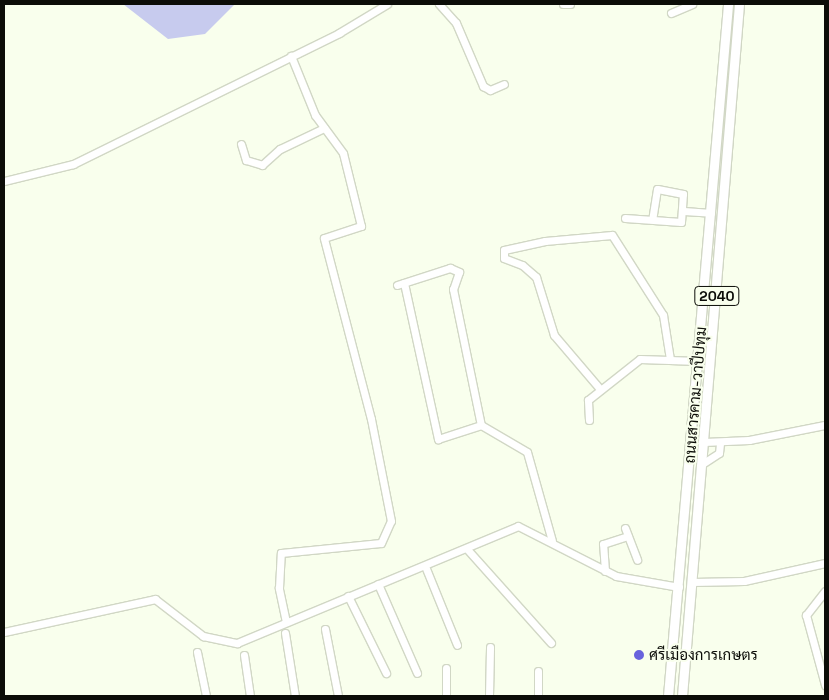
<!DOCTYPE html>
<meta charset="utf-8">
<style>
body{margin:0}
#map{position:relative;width:829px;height:700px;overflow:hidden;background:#f9ffed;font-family:"Space Grotesk",Sarabun,sans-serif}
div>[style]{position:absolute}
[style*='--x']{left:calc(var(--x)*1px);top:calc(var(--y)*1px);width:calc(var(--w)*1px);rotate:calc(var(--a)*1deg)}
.green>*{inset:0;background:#c7cbee}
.roads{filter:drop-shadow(1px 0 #d1d7c5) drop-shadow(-1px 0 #d1d7c5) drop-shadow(0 1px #d1d7c5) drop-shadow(0 -1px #d1d7c5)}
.minor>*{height:7px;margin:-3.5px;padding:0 3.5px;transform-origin:3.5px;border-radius:3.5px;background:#fff}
.major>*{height:9px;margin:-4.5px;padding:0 4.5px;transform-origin:4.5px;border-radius:4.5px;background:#fff}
.dots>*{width:14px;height:14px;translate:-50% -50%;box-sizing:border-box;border:2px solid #f9ffed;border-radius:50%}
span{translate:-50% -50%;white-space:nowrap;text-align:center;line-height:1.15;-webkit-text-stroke:4px #f9ffed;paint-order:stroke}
.shield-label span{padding:1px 4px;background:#f9ffed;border:1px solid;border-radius:4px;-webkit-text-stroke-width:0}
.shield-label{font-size:14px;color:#0c0d08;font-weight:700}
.street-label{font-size:15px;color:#0c0d08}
.poi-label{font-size:15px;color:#0c0d08}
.left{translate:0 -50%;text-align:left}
.frame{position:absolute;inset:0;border:5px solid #0c0d08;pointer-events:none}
</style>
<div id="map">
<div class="green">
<i style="clip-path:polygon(123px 4px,235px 4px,205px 34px,168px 39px)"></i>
</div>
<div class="roads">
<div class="minor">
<i style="--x:439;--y:4;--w:25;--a:48"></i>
<i style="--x:456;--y:23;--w:69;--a:66.8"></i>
<i style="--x:483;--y:86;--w:8;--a:30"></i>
<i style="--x:490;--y:90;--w:15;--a:-23"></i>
<i style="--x:563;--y:4;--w:7;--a:0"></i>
<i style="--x:671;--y:13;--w:23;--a:-23"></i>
<i style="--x:241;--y:144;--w:17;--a:73"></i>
<i style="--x:246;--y:160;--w:17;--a:17"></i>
<i style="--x:262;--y:165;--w:24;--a:-42"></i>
<i style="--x:280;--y:149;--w:49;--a:-25.5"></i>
<i style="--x:4;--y:181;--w:71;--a:-13.8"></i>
<i style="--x:73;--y:164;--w:297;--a:-26.2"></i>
<i style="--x:339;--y:33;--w:56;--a:-31.1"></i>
<i style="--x:684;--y:211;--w:27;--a:4"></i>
<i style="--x:625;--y:218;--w:56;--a:4.1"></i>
<i style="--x:681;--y:222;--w:28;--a:-86"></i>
<i style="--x:683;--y:194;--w:26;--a:-169"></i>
<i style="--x:657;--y:189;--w:30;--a:99"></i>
<i style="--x:404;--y:283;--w:160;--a:77.7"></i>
<i style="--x:438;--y:439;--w:45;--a:-18"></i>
<i style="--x:397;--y:285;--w:56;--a:-17.8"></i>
<i style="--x:450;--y:268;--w:10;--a:24"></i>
<i style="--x:459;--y:272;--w:18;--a:109"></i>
<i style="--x:453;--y:289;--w:139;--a:78.4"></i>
<i style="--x:481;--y:425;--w:53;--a:30.4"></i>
<i style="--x:527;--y:452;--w:92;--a:74.3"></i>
<i style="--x:600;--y:389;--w:71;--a:-130.4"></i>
<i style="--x:554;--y:335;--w:61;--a:-107.2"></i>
<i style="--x:536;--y:277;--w:18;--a:-139"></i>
<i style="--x:522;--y:265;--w:19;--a:-159"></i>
<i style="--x:504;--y:258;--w:8;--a:-90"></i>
<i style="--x:504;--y:250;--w:42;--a:-12.4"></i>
<i style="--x:545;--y:241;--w:67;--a:-5.1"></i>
<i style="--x:612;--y:235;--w:95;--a:57.5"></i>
<i style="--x:663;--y:315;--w:45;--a:81"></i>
<i style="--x:589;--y:420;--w:20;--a:-93"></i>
<i style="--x:588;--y:400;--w:66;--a:-38.3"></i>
<i style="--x:640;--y:359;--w:58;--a:2"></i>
<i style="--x:704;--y:442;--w:45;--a:-2.5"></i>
<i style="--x:749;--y:440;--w:77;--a:-11.2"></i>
<i style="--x:702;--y:464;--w:20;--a:-33"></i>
<i style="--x:719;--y:453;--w:10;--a:-84"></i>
<i style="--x:625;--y:528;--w:34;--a:69"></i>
<i style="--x:467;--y:549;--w:126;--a:48.2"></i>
<i style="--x:425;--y:566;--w:85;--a:67.9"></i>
<i style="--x:605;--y:571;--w:27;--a:-94"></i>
<i style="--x:603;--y:544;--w:26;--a:-18"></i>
<i style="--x:692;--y:582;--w:52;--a:-1.1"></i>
<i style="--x:744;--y:581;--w:83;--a:-12.5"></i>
<i style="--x:378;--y:584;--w:97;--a:66.3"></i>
<i style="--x:825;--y:591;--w:31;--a:128"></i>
<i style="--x:806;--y:615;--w:73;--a:74.8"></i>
<i style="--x:348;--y:596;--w:86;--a:63.7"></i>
<i style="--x:286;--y:622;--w:35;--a:-102"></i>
<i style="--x:279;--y:588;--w:35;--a:-87"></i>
<i style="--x:281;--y:553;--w:100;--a:-5.7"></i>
<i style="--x:381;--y:543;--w:24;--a:-66"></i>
<i style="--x:391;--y:521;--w:104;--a:-101.1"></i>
<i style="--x:371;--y:419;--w:187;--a:-104.6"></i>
<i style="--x:324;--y:238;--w:39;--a:-18"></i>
<i style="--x:361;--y:226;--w:75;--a:-103.9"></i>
<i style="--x:343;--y:153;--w:47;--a:-126.4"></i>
<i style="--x:315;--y:115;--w:64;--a:-112.1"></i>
<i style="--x:325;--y:629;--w:68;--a:79"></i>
<i style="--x:4;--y:632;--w:155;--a:-12.3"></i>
<i style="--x:155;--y:599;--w:61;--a:37.6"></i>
<i style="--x:203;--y:636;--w:35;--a:12"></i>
<i style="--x:237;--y:643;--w:304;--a:-22.6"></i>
<i style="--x:518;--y:526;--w:110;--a:27"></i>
<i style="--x:616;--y:576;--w:64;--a:9.9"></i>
<i style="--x:285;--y:633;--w:64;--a:81"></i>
<i style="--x:197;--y:652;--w:45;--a:78.4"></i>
<i style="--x:244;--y:655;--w:41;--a:81.7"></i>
<i style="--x:446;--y:668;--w:28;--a:90"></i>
<i style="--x:489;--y:696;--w:49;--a:-88.8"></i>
<i style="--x:538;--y:696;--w:25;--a:-90"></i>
</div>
<div class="major">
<i style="--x:668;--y:696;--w:695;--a:-85.04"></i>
<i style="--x:682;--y:696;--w:694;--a:-85.29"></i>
</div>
</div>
<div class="dots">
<i style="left:639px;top:655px;background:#6863dd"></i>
</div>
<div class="shield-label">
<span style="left:717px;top:296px">2040</span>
</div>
<div class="street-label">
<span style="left:695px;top:395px;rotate:-85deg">ถนนสารคาม-วาปีปทุม</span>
</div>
<div class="poi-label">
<span class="left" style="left:649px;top:655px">ศรีเมืองการเกษตร</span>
</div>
<div class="frame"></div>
</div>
